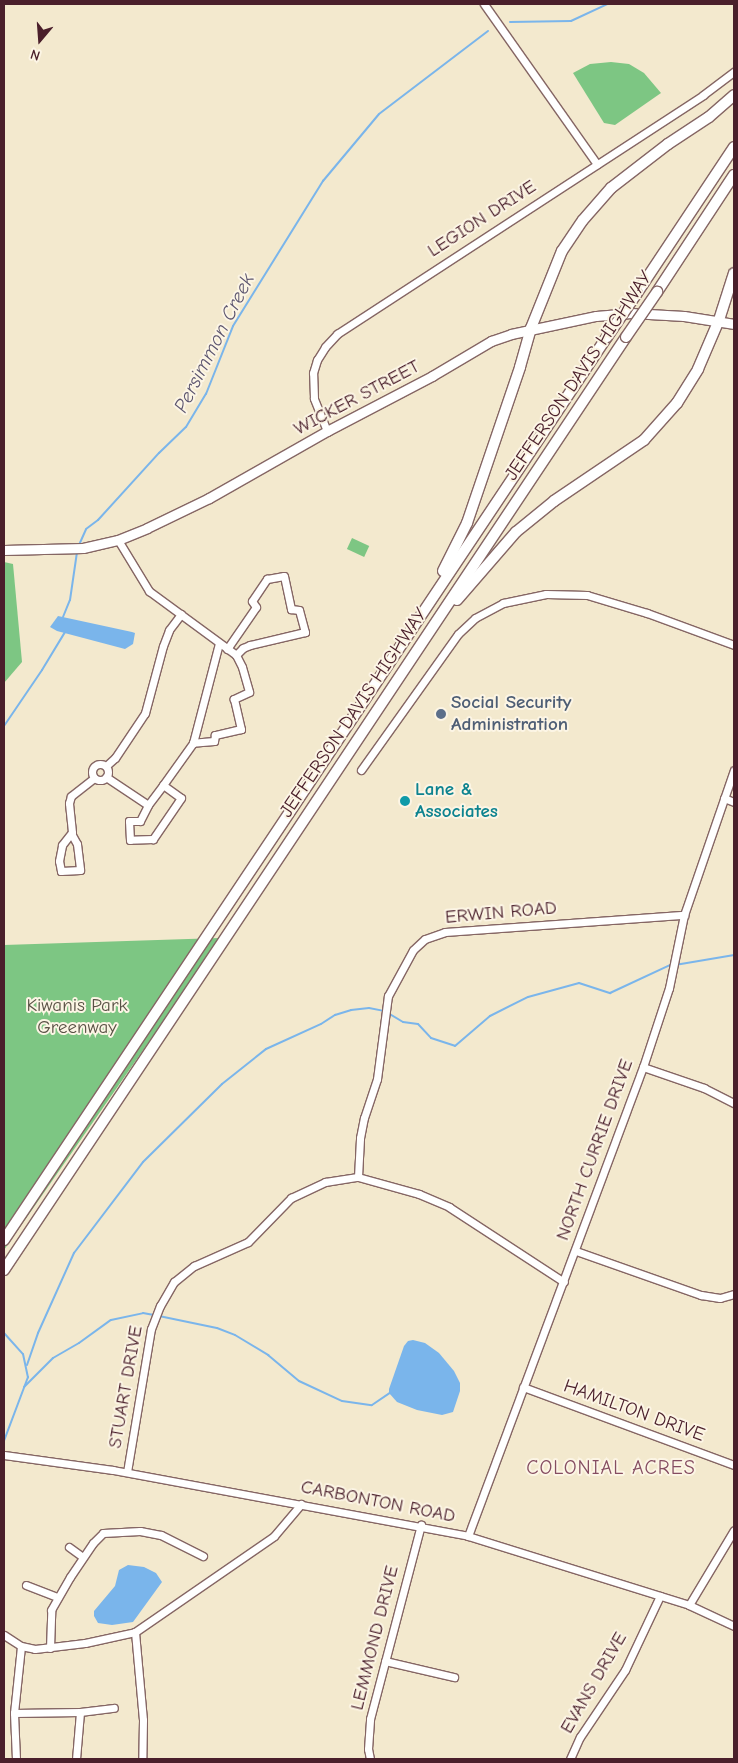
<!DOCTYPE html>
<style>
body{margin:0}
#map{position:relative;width:738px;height:1763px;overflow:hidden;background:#f3e9ce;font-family:"Comic Neue",sans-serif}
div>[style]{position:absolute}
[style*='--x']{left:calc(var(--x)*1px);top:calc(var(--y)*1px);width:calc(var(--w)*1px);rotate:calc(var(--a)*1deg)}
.green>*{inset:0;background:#7dc683;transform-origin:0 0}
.water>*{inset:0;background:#7ab5eb}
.stream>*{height:2px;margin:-1px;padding:0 1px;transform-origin:1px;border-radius:1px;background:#7ab5eb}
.roads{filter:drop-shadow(1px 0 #856664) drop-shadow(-1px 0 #856664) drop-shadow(0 1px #856664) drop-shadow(0 -1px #856664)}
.minor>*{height:7px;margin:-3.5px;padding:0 3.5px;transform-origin:3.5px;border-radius:3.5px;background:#fff}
.minor>.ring{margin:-3.5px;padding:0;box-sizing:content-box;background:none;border:7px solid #fff;border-radius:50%}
.major>*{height:9px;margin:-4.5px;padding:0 4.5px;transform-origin:4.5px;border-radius:4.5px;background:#fff}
.highway>*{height:10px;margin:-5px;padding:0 5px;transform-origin:5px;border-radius:5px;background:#fff}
.bridges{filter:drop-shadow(1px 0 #856664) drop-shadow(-1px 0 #856664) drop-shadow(0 1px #856664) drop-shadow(0 -1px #856664)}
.highway-bridge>*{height:10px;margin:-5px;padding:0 5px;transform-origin:5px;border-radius:5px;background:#fff}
.dots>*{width:14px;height:14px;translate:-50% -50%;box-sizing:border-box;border:2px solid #fcf5e5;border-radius:50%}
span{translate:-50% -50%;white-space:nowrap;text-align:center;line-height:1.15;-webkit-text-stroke:4px #fcf5e5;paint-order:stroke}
.street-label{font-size:19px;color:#4a1f2b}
.service-label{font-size:19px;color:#4e5e75;font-weight:700}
.left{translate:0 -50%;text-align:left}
.culture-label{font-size:19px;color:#0d838f;font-weight:700}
.park-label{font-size:19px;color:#595145}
.water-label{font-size:20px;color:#5b546e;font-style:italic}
.neighbourhood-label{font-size:20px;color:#854d61;letter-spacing:1px}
.frame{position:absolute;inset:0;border:5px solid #4a1f2b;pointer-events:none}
.north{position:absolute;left:15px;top:15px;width:50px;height:50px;-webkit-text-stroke:4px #fcf5e5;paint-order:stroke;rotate:198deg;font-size:14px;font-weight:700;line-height:20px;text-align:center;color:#4a1f2b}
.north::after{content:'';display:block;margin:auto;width:18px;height:22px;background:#4a1f2b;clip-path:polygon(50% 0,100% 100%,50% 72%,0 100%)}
</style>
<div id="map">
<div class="green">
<i style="clip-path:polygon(611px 62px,629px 64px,644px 73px,661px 93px,615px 125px,604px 123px,573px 73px,590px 64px)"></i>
<i style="left:352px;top:538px;width:19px;height:12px;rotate:25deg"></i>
<i style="clip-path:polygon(4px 562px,13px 564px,22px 662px,4px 683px)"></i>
<i style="clip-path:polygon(219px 938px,187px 987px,4px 1250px,4px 945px)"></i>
</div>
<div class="water">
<i style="clip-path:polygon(58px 616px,132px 632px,135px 633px,133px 644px,125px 649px,57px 631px,50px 627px)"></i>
<i style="clip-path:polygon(413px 1340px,425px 1343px,439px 1353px,454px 1371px,460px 1383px,460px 1391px,453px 1412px,442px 1415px,417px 1410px,397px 1402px,389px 1393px,389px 1389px,404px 1346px,408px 1341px)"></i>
<i style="clip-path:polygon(128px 1565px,144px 1567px,156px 1573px,162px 1582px,133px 1622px,112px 1625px,98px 1623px,94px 1616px,94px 1611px,115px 1586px,119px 1570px)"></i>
</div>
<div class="stream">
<i style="--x:510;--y:22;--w:61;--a:-0.9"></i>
<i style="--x:571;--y:21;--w:40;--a:-25"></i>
<i style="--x:79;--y:545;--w:17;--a:-66"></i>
<i style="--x:86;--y:529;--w:15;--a:-37"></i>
<i style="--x:98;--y:520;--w:91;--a:-47.7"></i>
<i style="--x:159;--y:453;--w:37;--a:-44"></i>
<i style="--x:186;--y:427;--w:39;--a:-59"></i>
<i style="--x:206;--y:394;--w:73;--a:-68.3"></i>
<i style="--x:233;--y:326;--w:171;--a:-58.2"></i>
<i style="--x:323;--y:181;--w:87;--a:-50.1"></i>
<i style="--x:379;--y:114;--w:137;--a:-37.3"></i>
<i style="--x:63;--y:617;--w:18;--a:-68"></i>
<i style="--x:70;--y:600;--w:49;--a:-81.7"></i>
<i style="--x:4;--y:726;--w:68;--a:-55.8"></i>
<i style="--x:42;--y:670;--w:44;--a:-58.8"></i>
<i style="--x:675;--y:965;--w:60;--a:-9.6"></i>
<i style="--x:388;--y:1013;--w:17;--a:31"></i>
<i style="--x:403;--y:1022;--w:15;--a:8"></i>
<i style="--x:418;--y:1024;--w:19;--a:47"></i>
<i style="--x:431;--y:1038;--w:25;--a:18"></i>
<i style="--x:455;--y:1046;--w:46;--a:-40.6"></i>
<i style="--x:490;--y:1016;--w:42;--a:-26.6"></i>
<i style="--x:528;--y:997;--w:53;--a:-15.4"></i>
<i style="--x:579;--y:983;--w:33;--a:18"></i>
<i style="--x:610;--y:993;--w:66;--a:-25"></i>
<i style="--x:159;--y:1316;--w:59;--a:11.7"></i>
<i style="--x:217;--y:1328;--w:19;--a:21"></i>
<i style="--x:235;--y:1335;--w:39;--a:31"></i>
<i style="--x:268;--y:1355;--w:40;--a:40"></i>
<i style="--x:299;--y:1381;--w:47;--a:24.9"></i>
<i style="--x:342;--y:1401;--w:30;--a:8"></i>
<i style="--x:372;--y:1405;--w:22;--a:-34"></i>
<i style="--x:4;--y:1333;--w:28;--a:48"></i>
<i style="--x:23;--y:1354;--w:24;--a:78"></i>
<i style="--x:28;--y:1377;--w:68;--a:110.6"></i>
<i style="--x:27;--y:1365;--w:34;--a:-71"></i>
<i style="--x:38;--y:1333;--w:88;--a:-65.8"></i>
<i style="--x:74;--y:1253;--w:114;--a:-52.8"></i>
<i style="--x:143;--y:1162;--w:111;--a:-44.6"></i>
<i style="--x:222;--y:1084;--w:56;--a:-38.5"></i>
<i style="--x:266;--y:1049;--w:60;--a:-24.4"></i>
<i style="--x:321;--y:1024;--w:17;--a:-33"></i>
<i style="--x:335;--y:1015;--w:17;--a:-17"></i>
<i style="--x:351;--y:1010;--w:18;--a:-6"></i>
<i style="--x:369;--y:1008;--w:15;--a:11"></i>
<i style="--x:24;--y:1387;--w:41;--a:-45"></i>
<i style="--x:53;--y:1358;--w:30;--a:-30"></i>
<i style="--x:79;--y:1343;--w:39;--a:-36"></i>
<i style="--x:111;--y:1320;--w:33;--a:-12"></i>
<i style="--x:143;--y:1313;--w:11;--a:10"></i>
</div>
<div class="roads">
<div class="minor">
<i style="--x:484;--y:4;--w:196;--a:54.8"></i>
<i style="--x:327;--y:431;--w:35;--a:-112"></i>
<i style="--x:314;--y:398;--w:25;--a:-92"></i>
<i style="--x:313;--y:373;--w:14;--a:-73"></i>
<i style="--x:317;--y:360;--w:15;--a:-58"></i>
<i style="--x:325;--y:347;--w:18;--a:-47"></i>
<i style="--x:337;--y:334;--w:437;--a:-33.1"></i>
<i style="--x:703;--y:95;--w:39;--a:-37"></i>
<i style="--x:118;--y:540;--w:60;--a:58.7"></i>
<i style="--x:149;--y:591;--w:108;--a:36.3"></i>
<i style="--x:236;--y:655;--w:13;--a:63"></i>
<i style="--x:242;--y:667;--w:26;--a:74"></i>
<i style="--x:249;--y:692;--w:17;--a:155"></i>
<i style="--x:234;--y:699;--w:31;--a:77"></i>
<i style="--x:241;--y:729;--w:27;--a:167"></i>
<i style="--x:215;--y:735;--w:6;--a:99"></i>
<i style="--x:214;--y:741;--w:21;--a:175"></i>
<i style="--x:227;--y:649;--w:51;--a:-55.4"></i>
<i style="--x:256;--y:607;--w:7;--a:-124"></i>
<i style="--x:252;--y:601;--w:27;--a:-56"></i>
<i style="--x:267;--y:579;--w:17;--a:-10"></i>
<i style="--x:284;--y:576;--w:34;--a:78"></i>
<i style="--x:291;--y:609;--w:8;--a:7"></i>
<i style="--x:299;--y:610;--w:23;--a:75"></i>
<i style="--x:305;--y:632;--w:57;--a:166.7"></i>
<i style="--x:250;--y:645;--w:8;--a:157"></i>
<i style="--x:243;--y:648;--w:10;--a:135"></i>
<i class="ring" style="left:92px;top:764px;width:9px;height:9px"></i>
<i style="--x:106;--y:766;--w:12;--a:-42"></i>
<i style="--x:115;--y:758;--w:54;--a:-56.3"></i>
<i style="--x:145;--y:713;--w:69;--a:-75"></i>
<i style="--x:163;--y:646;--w:17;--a:-69"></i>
<i style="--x:169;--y:630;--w:20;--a:-53"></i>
<i style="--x:361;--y:770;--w:167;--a:-54.5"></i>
<i style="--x:458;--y:634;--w:23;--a:-43"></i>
<i style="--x:475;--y:618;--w:32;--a:-28"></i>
<i style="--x:503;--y:603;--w:44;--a:-11.8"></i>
<i style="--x:546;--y:594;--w:41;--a:1.4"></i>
<i style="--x:587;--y:595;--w:63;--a:16.7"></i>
<i style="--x:647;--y:613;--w:93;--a:20.2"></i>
<i style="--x:106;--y:777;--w:50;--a:33.7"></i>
<i style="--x:163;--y:785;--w:22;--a:36"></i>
<i style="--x:181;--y:798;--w:50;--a:124.3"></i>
<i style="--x:153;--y:839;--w:23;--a:178"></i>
<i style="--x:130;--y:840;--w:19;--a:-93"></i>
<i style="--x:129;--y:821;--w:11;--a:0"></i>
<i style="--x:140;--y:821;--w:18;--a:-63"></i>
<i style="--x:148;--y:805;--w:25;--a:-53"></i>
<i style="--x:163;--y:785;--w:52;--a:-54.5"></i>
<i style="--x:193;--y:743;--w:103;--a:-75.4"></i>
<i style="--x:724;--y:798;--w:11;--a:22"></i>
<i style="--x:72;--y:835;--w:10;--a:61"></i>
<i style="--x:77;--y:844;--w:26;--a:83"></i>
<i style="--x:80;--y:870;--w:19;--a:177"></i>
<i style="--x:61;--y:871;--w:10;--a:-101"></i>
<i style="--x:59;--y:861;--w:16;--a:-79"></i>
<i style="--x:62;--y:845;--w:16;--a:-52"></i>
<i style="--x:72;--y:832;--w:29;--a:-96"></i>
<i style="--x:69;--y:803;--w:7;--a:-74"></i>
<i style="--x:71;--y:796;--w:29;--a:-38"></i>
<i style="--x:643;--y:1067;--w:65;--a:19"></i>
<i style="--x:704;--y:1088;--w:34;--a:27"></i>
<i style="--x:358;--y:1177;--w:39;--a:-87"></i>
<i style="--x:360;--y:1138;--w:20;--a:-79"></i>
<i style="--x:364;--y:1118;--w:41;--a:-71.6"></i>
<i style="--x:377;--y:1079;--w:84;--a:-82.5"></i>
<i style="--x:388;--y:996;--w:52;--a:-61.5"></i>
<i style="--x:413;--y:950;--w:16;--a:-43"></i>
<i style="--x:425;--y:939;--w:21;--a:-19"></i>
<i style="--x:445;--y:932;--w:240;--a:-4.1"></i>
<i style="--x:576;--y:1251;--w:133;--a:19.4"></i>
<i style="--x:701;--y:1295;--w:19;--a:9"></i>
<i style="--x:720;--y:1298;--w:15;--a:-16"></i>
<i style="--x:523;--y:1387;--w:225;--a:20.3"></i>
<i style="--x:4;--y:1455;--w:110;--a:7.8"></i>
<i style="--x:113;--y:1470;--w:361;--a:10.5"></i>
<i style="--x:468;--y:1536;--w:232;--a:17.3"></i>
<i style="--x:689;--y:1605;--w:50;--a:25"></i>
<i style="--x:127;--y:1472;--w:145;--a:-80.5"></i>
<i style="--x:151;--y:1329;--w:25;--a:-69"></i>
<i style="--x:160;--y:1306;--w:28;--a:-60"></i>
<i style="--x:174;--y:1282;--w:26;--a:-39"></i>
<i style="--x:194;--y:1266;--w:59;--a:-24"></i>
<i style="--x:248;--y:1242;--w:62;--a:-45.7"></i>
<i style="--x:291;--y:1198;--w:38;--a:-25"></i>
<i style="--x:325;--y:1182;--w:33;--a:-9"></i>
<i style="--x:358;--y:1177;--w:63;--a:15.6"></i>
<i style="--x:419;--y:1194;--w:33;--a:23"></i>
<i style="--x:449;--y:1207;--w:137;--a:33.1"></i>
<i style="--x:468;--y:1536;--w:501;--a:-69.54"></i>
<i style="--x:643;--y:1067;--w:83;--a:-71.8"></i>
<i style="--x:669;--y:988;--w:75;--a:-78.4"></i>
<i style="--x:684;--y:915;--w:153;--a:-71"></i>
<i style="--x:69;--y:1547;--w:17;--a:36"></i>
<i style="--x:26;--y:1585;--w:34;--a:21"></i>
<i style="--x:689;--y:1605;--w:87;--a:-59"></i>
<i style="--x:135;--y:1632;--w:88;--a:84.8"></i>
<i style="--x:143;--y:1720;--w:39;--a:91"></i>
<i style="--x:4;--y:1635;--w:20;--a:33"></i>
<i style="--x:21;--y:1646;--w:14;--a:12"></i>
<i style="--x:35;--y:1649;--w:50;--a:-6.8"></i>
<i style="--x:85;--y:1643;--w:51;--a:-12.4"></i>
<i style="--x:135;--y:1632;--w:169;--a:-34.6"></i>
<i style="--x:274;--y:1536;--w:42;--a:-49.8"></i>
<i style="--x:50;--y:1648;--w:38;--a:-88"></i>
<i style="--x:51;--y:1610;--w:38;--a:-60"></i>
<i style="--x:70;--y:1577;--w:41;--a:-55.9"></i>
<i style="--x:93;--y:1543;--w:14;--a:-45"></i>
<i style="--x:103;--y:1533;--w:37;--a:-3"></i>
<i style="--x:140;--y:1531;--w:21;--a:11"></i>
<i style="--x:161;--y:1535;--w:47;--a:26.6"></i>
<i style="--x:385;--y:1661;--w:71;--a:13.1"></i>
<i style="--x:14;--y:1713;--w:66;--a:-0.9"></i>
<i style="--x:80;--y:1712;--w:34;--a:-7"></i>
<i style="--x:16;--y:1759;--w:46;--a:-92.5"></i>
<i style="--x:14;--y:1713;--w:67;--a:-84"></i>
<i style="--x:76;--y:1759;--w:47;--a:-85.1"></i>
<i style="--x:370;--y:1759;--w:10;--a:-101"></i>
<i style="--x:368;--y:1749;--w:30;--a:-86"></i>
<i style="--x:370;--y:1719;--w:201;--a:-75.3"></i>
<i style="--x:570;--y:1759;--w:24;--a:-66"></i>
<i style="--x:580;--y:1737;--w:81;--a:-56.1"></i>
<i style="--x:625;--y:1670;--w:82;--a:-64.7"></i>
</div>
<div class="major">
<i style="--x:4;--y:550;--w:79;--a:-1.5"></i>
<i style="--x:83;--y:548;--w:36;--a:-13"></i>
<i style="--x:118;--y:540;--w:31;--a:-22"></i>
<i style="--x:147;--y:528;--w:69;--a:-25.8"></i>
<i style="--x:209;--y:498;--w:136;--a:-29.6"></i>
<i style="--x:327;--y:431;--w:119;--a:-27.6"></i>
<i style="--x:432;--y:376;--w:69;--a:-30.7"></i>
<i style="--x:491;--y:341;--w:21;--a:-19"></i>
<i style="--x:511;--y:334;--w:87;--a:-12"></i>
<i style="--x:596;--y:316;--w:35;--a:-5"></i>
<i style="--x:631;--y:313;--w:53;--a:3.2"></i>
<i style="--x:684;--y:316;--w:51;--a:9.1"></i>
</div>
<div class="highway">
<i style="--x:657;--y:292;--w:140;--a:-56.7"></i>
<i style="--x:637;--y:293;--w:175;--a:-56.4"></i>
<i style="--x:443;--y:571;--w:54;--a:-63.4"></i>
<i style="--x:467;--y:523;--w:165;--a:-71.2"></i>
<i style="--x:520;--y:367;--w:41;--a:-74.2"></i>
<i style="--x:531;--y:328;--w:83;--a:-68.1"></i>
<i style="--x:562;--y:251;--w:37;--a:-56"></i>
<i style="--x:583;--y:220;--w:43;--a:-48.8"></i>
<i style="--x:611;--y:188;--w:72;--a:-37.7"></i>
<i style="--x:668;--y:144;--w:49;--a:-33.4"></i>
<i style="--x:709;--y:117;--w:33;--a:-41"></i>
<i style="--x:457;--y:600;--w:90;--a:-49.1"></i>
<i style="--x:516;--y:532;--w:49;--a:-39.2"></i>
<i style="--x:554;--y:501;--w:109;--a:-34.1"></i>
<i style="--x:644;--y:440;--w:50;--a:-48.3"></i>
<i style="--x:677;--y:403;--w:40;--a:-58"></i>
<i style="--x:698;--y:369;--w:53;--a:-66.8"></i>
<i style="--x:719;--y:320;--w:49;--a:-72.3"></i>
<i style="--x:4;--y:1240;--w:1086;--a:-56.27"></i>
<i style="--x:4;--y:1270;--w:1121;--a:-56.31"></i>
</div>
</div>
<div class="bridges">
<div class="highway-bridge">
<i style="--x:607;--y:337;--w:53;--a:-55.7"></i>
<i style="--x:626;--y:337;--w:55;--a:-55.4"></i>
</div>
</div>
<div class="dots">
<i style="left:441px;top:714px;background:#5c6f8a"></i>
<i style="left:405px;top:801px;background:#0f9aa8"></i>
</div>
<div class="street-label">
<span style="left:482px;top:219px;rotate:-33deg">LEGION DRIVE</span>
<span style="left:579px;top:376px;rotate:-56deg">JEFFERSON DAVIS HIGHWAY</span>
<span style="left:357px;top:398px;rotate:-28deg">WICKER STREET</span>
<span style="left:354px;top:713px;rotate:-56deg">JEFFERSON DAVIS HIGHWAY</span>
<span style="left:501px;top:913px;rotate:-5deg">ERWIN ROAD</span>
<span style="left:595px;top:1150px;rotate:-70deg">NORTH CURRIE DRIVE</span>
<span style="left:126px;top:1387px;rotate:-80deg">STUART DRIVE</span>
<span style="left:634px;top:1411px;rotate:20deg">HAMILTON DRIVE</span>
<span style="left:378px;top:1502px;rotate:11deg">CARBONTON ROAD</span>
<span style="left:375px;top:1638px;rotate:-76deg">LEMMOND DRIVE</span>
<span style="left:594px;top:1683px;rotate:-60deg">EVANS DRIVE</span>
</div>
<div class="service-label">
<span class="left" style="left:451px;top:714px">Social Security<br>Administration</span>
</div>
<div class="culture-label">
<span class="left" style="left:415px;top:801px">Lane &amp;<br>Associates</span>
</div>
<div class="park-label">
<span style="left:77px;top:1017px">Kiwanis Park<br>Greenway</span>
</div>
<div class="water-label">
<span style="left:214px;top:343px;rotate:-63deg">Persimmon Creek</span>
</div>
<div class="neighbourhood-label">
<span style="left:611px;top:1467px">COLONIAL ACRES</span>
</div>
<div class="frame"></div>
<div class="north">N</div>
</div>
